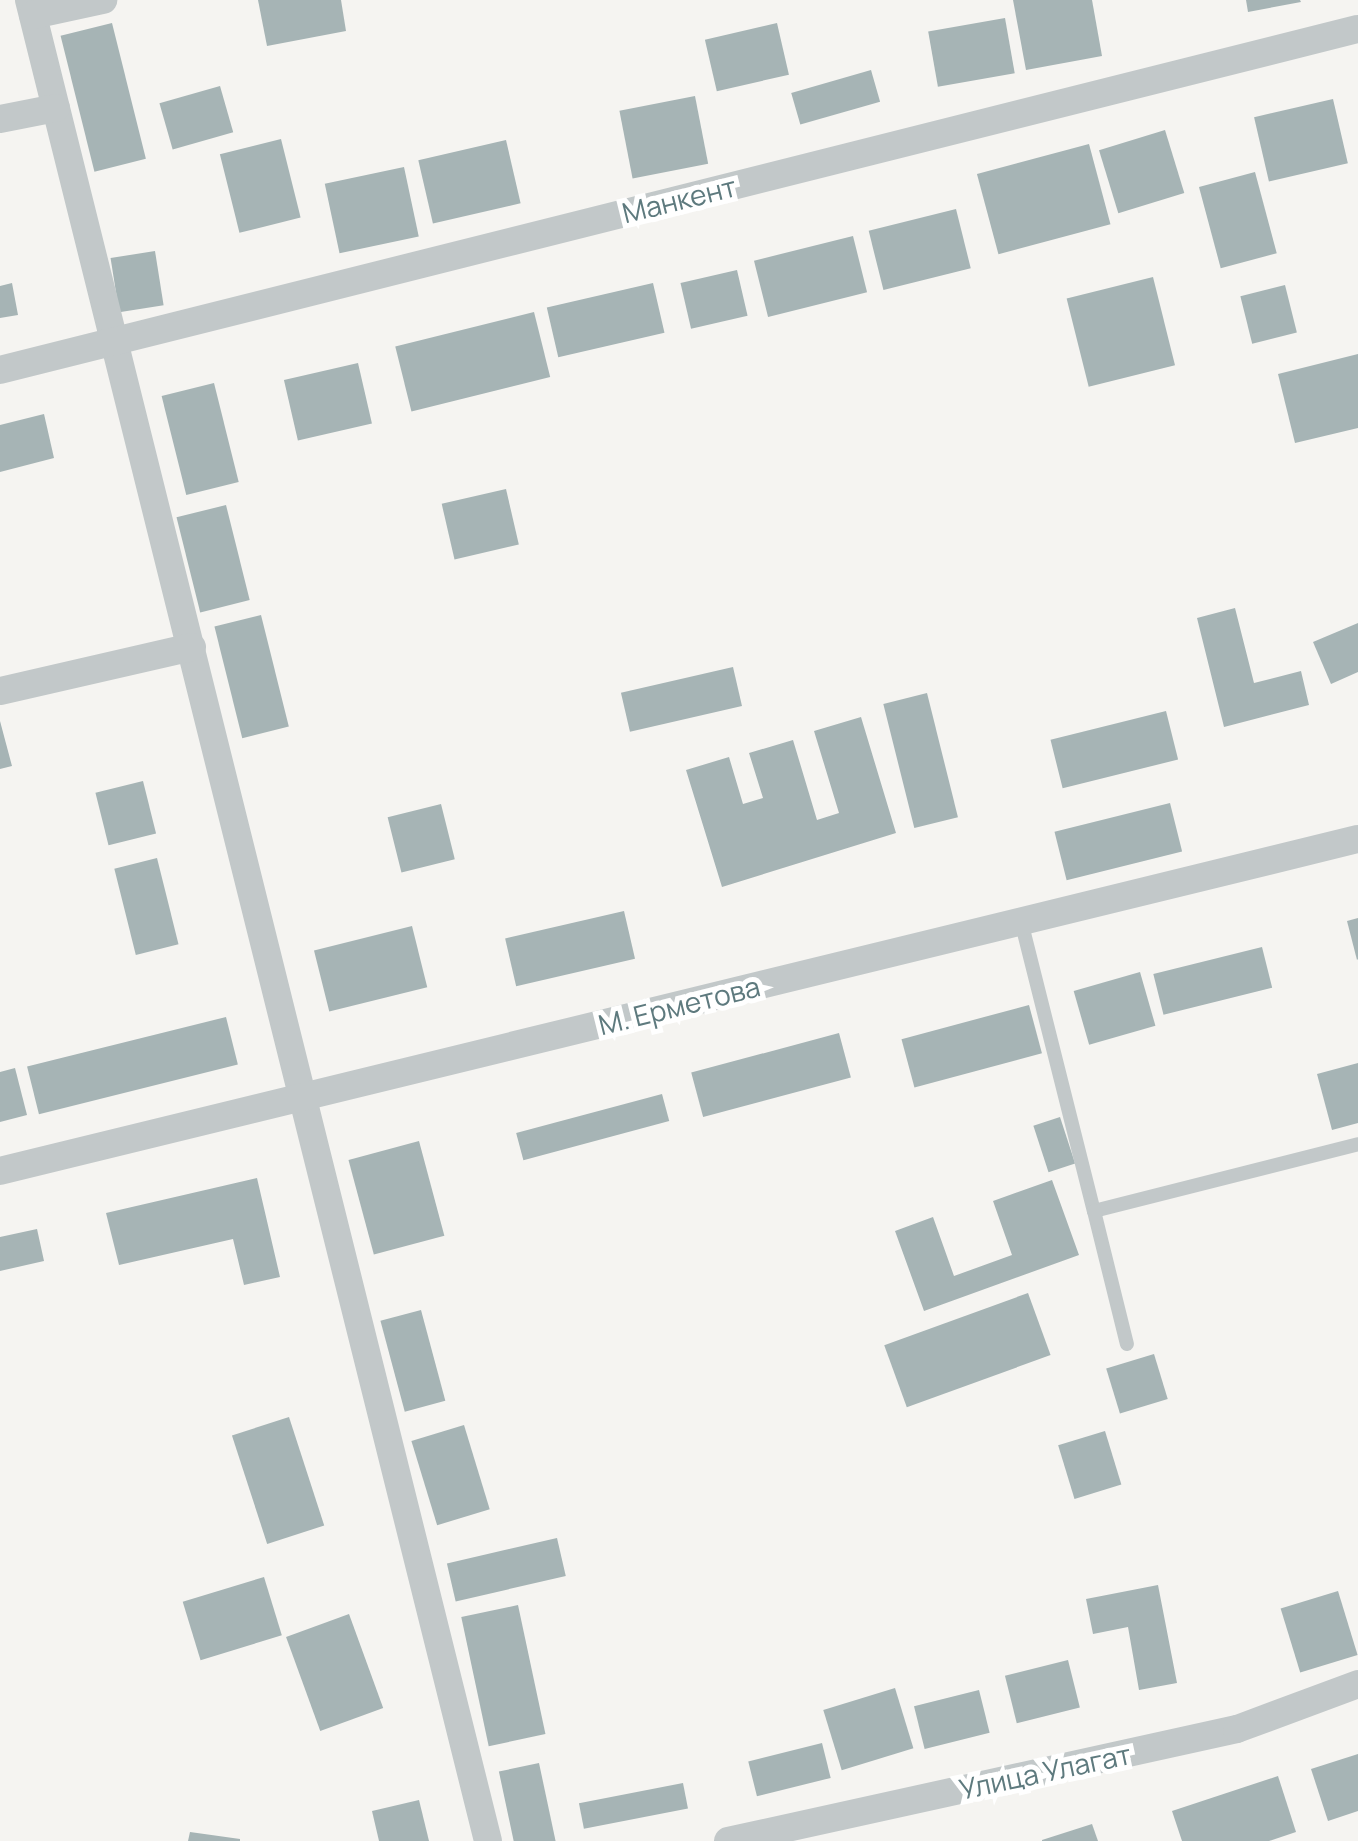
<!DOCTYPE html>
<meta charset="utf-8">
<style>
body{margin:0}
#map{position:relative;width:1358px;height:1841px;overflow:hidden;background:#f5f4f1;font-family:Manrope,sans-serif}
div>[style]{position:absolute}
[style*='--x']{left:calc(var(--x)*1px);top:calc(var(--y)*1px);width:calc(var(--w)*1px);rotate:calc(var(--a)*1deg)}
.building>*{inset:0;background:#a6b4b5;transform-origin:0 0}
.service>*{height:14px;margin:-7px;padding:0 7px;transform-origin:7px;border-radius:7px;background:#c2c8c9}
.minor>*{height:28px;margin:-14px;padding:0 14px;transform-origin:14px;border-radius:14px;background:#c2c8c9}
span{translate:-50% -50%;white-space:nowrap;text-align:center;line-height:1.15;-webkit-text-stroke:10px #fff;paint-order:stroke}
.street-label{font-size:28px;color:#5e7a7e}
</style>
<div id="map">
<div class="building">
<i style="clip-path:polygon(258px 0,341px 0,346px 31px,267px 46px)"></i>
<i style="clip-path:polygon(1013px 0,1092px 0,1102px 56px,1026px 70px)"></i>
<i style="clip-path:polygon(1246px 0,1300px 0,1301px 2px,1248px 12px)"></i>
<i style="left:1005px;top:18px;width:56px;height:78px;rotate:80deg"></i>
<i style="left:112px;top:23px;width:140px;height:53px;rotate:76deg"></i>
<i style="left:777px;top:23px;width:53px;height:74px;rotate:77deg"></i>
<i style="left:871px;top:70px;width:33px;height:83px;rotate:74deg"></i>
<i style="left:220px;top:86px;width:48px;height:63px;rotate:74deg"></i>
<i style="left:695px;top:96px;width:69px;height:77px;rotate:79deg"></i>
<i style="left:1333px;top:99px;width:66px;height:81px;rotate:77deg"></i>
<i style="left:1165px;top:130px;width:66px;height:69px;rotate:73deg"></i>
<i style="left:281px;top:139px;width:81px;height:63px;rotate:76deg"></i>
<i style="left:506px;top:140px;width:65px;height:90px;rotate:77deg"></i>
<i style="left:1089px;top:144px;width:83px;height:116px;rotate:75deg"></i>
<i style="left:404px;top:167px;width:71px;height:81px;rotate:78deg"></i>
<i style="left:1255px;top:172px;width:84px;height:58px;rotate:75deg"></i>
<i style="left:956px;top:209px;width:61px;height:90px;rotate:76deg"></i>
<i style="left:853px;top:236px;width:58px;height:102px;rotate:76deg"></i>
<i style="left:155px;top:251px;width:55px;height:45px;rotate:81deg"></i>
<i style="left:737px;top:270px;width:47px;height:58px;rotate:77deg"></i>
<i style="left:1153px;top:277px;width:91px;height:89px;rotate:76deg"></i>
<i style="clip-path:polygon(12px 283px,18px 315px,0 318px,0 286px)"></i>
<i style="left:653px;top:283px;width:51px;height:109px;rotate:77deg"></i>
<i style="left:1285px;top:285px;width:49px;height:46px;rotate:76deg"></i>
<i style="left:534px;top:312px;width:67px;height:143px;rotate:76deg"></i>
<i style="clip-path:polygon(1358px 354px,1358px 428px,1295px 443px,1278px 374px)"></i>
<i style="left:358px;top:363px;width:62px;height:76px;rotate:77deg"></i>
<i style="left:214px;top:383px;width:102px;height:54px;rotate:76deg"></i>
<i style="clip-path:polygon(44px 414px,54px 458px,0 472px,0 425px)"></i>
<i style="left:506px;top:489px;width:57px;height:66px;rotate:77deg"></i>
<i style="left:226px;top:505px;width:98px;height:51px;rotate:76deg"></i>
<i style="clip-path:polygon(1235px 608px,1254px 683px,1301px 671px,1309px 705px,1224px 727px,1197px 618px)"></i>
<i style="left:261px;top:615px;width:115px;height:48px;rotate:76deg"></i>
<i style="clip-path:polygon(1358px 623px,1358px 672px,1331px 684px,1313px 642px)"></i>
<i style="left:733px;top:667px;width:40px;height:115px;rotate:77deg"></i>
<i style="left:927px;top:693px;width:128px;height:45px;rotate:76deg"></i>
<i style="left:1166px;top:711px;width:50px;height:119px;rotate:76deg"></i>
<i style="clip-path:polygon(861px 717px,896px 833px,722px 887px,686px 770px,729px 757px,743px 804px,763px 798px,749px 753px,793px 740px,817px 820px,839px 813px,814px 731px)"></i>
<i style="clip-path:polygon(0 721px,12px 766px,0 769px)"></i>
<i style="left:143px;top:781px;width:54px;height:49px;rotate:76deg"></i>
<i style="left:1170px;top:803px;width:50px;height:119px;rotate:76deg"></i>
<i style="left:441px;top:804px;width:57px;height:55px;rotate:76deg"></i>
<i style="left:157px;top:858px;width:89px;height:44px;rotate:76deg"></i>
<i style="left:624px;top:911px;width:49px;height:122px;rotate:77deg"></i>
<i style="clip-path:polygon(1358px 918px,1358px 959px,1357px 960px,1347px 921px)"></i>
<i style="left:412px;top:926px;width:63px;height:101px;rotate:76deg"></i>
<i style="left:1262px;top:947px;width:42px;height:112px;rotate:76deg"></i>
<i style="left:1140px;top:972px;width:56px;height:69px;rotate:74deg"></i>
<i style="left:1029px;top:1005px;width:50px;height:132px;rotate:75deg"></i>
<i style="left:226px;top:1017px;width:49px;height:205px;rotate:76deg"></i>
<i style="left:839px;top:1033px;width:46px;height:153px;rotate:75deg"></i>
<i style="clip-path:polygon(1358px 1063px,1358px 1123px,1332px 1130px,1317px 1074px)"></i>
<i style="clip-path:polygon(15px 1068px,27px 1115px,0 1122px,0 1072px)"></i>
<i style="left:662px;top:1094px;width:28px;height:151px;rotate:75deg"></i>
<i style="left:1060px;top:1117px;width:49px;height:28px;rotate:72deg"></i>
<i style="left:419px;top:1141px;width:98px;height:73px;rotate:75deg"></i>
<i style="clip-path:polygon(257px 1178px,280px 1277px,244px 1285px,233px 1239px,119px 1265px,106px 1213px)"></i>
<i style="clip-path:polygon(1052px 1180px,1079px 1255px,924px 1311px,895px 1231px,933px 1217px,954px 1276px,1012px 1255px,993px 1201px)"></i>
<i style="clip-path:polygon(37px 1229px,44px 1261px,0 1271px,0 1237px)"></i>
<i style="left:1028px;top:1293px;width:66px;height:153px;rotate:70deg"></i>
<i style="left:421px;top:1310px;width:94px;height:42px;rotate:75deg"></i>
<i style="left:1154px;top:1354px;width:47px;height:50px;rotate:73deg"></i>
<i style="left:289px;top:1417px;width:114px;height:60px;rotate:72deg"></i>
<i style="left:464px;top:1425px;width:88px;height:55px;rotate:73deg"></i>
<i style="left:1105px;top:1431px;width:56px;height:49px;rotate:73deg"></i>
<i style="left:557px;top:1538px;width:39px;height:113px;rotate:77deg"></i>
<i style="left:264px;top:1577px;width:61px;height:85px;rotate:73deg"></i>
<i style="clip-path:polygon(1158px 1585px,1177px 1683px,1139px 1690px,1128px 1627px,1093px 1634px,1086px 1599px)"></i>
<i style="left:1338px;top:1591px;width:67px;height:60px;rotate:73deg"></i>
<i style="left:518px;top:1605px;width:132px;height:58px;rotate:78deg"></i>
<i style="left:349px;top:1614px;width:100px;height:67px;rotate:70deg"></i>
<i style="left:1068px;top:1660px;width:49px;height:65px;rotate:76deg"></i>
<i style="left:895px;top:1688px;width:63px;height:75px;rotate:73deg"></i>
<i style="left:979px;top:1690px;width:44px;height:67px;rotate:76deg"></i>
<i style="left:822px;top:1743px;width:36px;height:76px;rotate:76deg"></i>
<i style="clip-path:polygon(1358px 1754px,1358px 1811px,1328px 1821px,1311px 1769px)"></i>
<i style="left:539px;top:1763px;width:80px;height:41px;rotate:78deg"></i>
<i style="clip-path:polygon(1278px 1776px,1296px 1832px,1269px 1841px,1182px 1841px,1172px 1811px)"></i>
<i style="left:683px;top:1783px;width:26px;height:106px;rotate:79deg"></i>
<i style="clip-path:polygon(419px 1800px,429px 1841px,379px 1841px,372px 1811px)"></i>
<i style="clip-path:polygon(1092px 1824px,1098px 1841px,1042px 1841px,1042px 1840px)"></i>
<i style="clip-path:polygon(190px 1832px,240px 1839px,240px 1841px,188px 1841px)"></i>
</div>
<div class="service">
<i style="--x:1021;--y:921;--w:299;--a:75.9"></i>
<i style="--x:1094;--y:1211;--w:272;--a:-14.2"></i>
<i style="--x:1094;--y:1211;--w:137;--a:76.1"></i>
</div>
<div class="minor">
<i style="--x:29;--y:0;--w:1897;--a:76"></i>
<i style="--x:33;--y:15;--w:72;--a:-12.1"></i>
<i style="--x:0;--y:119;--w:57;--a:-11.1"></i>
<i style="--x:0;--y:370;--w:1400;--a:-14.1"></i>
<i style="--x:0;--y:691;--w:197;--a:-12.9"></i>
<i style="--x:0;--y:1171;--w:1398;--a:-13.74"></i>
<i style="--x:728;--y:1841;--w:521;--a:-12.41"></i>
<i style="--x:1237;--y:1729;--w:129;--a:-20.4"></i>
</div>
<div class="street-label">
<span style="left:679px;top:199px;rotate:-14deg">Манкент</span>
<span style="left:679px;top:1005px;rotate:-14deg">М. Ерметова</span>
<span style="left:1045px;top:1771px;rotate:-12deg">Улица Улагат</span>
</div>
</div>
